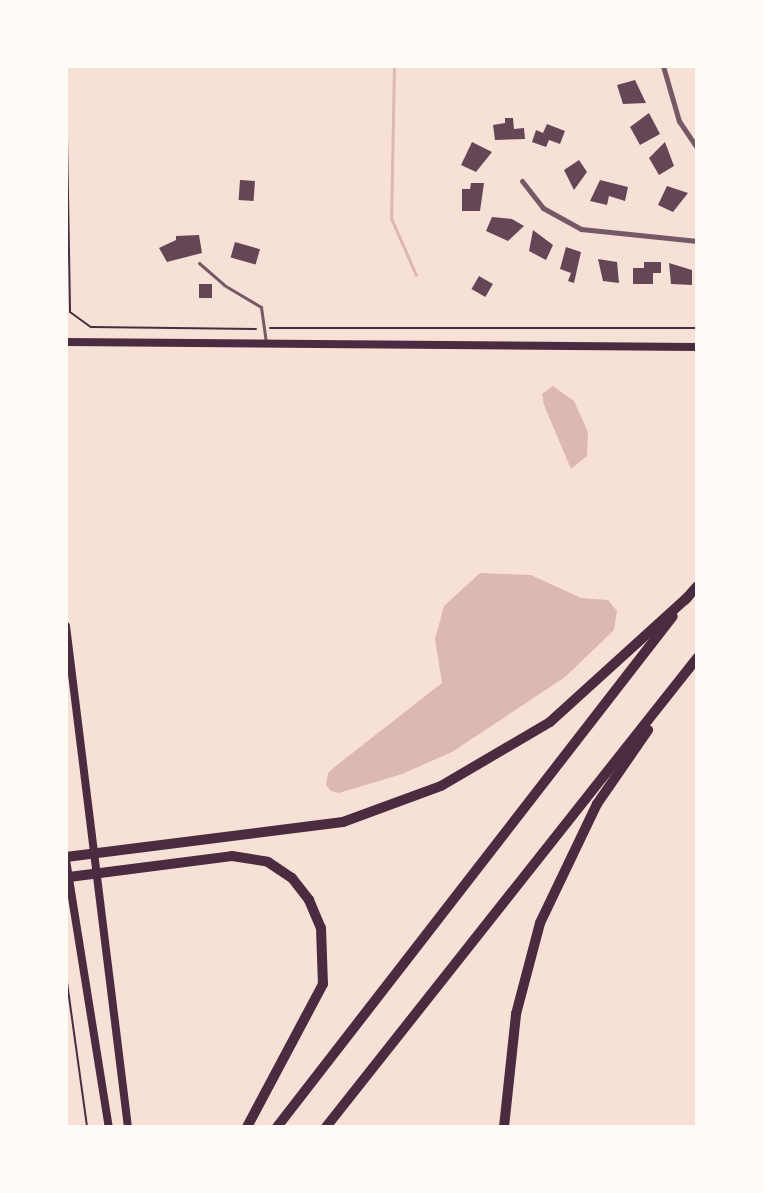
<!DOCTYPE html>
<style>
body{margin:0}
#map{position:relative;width:763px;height:1193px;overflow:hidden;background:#f7e1d7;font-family:Lora,serif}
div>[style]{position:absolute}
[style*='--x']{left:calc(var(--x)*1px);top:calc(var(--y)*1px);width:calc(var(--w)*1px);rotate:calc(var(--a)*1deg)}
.water>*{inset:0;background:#dcb8b0}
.stream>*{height:3px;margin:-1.5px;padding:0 1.5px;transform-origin:1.5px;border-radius:1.5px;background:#dcb8b0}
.building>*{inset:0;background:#644757;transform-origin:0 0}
.path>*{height:2px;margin:-1px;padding:0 1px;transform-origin:1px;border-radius:1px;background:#4a2c40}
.service>*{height:3px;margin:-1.5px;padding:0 1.5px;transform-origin:1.5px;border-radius:1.5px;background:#755966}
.minor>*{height:5px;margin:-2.5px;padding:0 2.5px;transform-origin:2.5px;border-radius:2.5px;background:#755966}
.secondary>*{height:8px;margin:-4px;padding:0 4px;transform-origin:4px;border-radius:4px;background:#4a2c40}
.motorway>*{height:10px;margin:-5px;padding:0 5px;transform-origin:5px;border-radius:5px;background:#4a2c40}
span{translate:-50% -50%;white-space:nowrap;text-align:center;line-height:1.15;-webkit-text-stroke:6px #fffaf5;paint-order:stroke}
.frame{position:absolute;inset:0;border:68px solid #fffaf5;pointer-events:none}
</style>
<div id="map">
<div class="water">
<i style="clip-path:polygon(553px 386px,574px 401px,588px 432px,587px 456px,571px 469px,544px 405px,542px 394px)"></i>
<i style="clip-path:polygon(480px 573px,531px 575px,581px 598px,608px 600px,617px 611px,614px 630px,565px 677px,452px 752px,402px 774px,339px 793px,331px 791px,326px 785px,328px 773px,337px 765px,442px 683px,435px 639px,444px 606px)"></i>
</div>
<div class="stream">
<i style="--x:394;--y:66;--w:152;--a:91.1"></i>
<i style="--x:391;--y:218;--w:62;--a:66.3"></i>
</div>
<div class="building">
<i style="clip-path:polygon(635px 80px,646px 103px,623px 104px,617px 85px)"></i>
<i style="clip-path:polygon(649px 113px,660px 134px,640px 145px,630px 127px)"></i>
<i style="clip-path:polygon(505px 118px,513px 118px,514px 129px,524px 128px,525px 139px,495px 140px,493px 125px,505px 123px)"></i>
<i style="clip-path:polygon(547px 124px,565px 131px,560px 144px,549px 140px,546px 147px,532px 142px,536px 130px,543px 133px)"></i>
<i style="clip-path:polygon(472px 142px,492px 152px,476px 172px,461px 165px)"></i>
<i style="clip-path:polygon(665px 142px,674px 166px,659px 175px,649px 158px)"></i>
<i style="clip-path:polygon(579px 160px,587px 172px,574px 190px,564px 170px)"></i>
<i style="left:240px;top:180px;width:15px;height:20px;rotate:4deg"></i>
<i style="clip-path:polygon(600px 180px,628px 187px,625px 201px,609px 196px,607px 205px,590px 201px)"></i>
<i style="clip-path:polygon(471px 183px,484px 183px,480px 211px,462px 211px,462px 189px,470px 189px)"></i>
<i style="clip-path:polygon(667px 186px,688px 193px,673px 212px,658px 205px)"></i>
<i style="clip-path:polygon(492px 217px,512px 219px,524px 226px,508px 241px,486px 231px)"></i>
<i style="clip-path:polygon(533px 230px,553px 245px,546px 260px,529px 251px)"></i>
<i style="clip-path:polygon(199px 235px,202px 253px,167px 262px,159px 248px,176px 240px,176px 236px)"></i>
<i style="left:235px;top:242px;width:26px;height:16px;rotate:16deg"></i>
<i style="clip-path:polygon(566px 247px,581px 252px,574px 283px,568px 281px,571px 273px,560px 269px)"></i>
<i style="clip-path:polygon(598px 259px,617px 262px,619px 283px,603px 281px)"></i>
<i style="clip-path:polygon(644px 262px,661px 262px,661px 273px,653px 273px,653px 284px,633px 284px,633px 268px,644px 268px)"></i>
<i style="clip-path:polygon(669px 263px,692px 270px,692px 285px,671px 284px)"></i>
<i style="left:479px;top:276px;width:16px;height:15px;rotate:30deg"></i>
<i style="left:199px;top:284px;width:13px;height:14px"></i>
</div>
<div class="path">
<i style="--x:66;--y:80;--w:232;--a:89"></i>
<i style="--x:70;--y:312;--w:26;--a:36"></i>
<i style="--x:91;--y:327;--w:165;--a:0.7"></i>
<i style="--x:270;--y:328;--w:427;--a:0"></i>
<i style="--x:66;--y:975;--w:153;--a:82.1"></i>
</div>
<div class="service">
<i style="--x:199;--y:263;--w:33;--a:41"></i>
<i style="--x:224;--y:285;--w:43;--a:30.7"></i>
<i style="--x:261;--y:307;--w:34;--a:82"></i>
</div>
<div class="minor">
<i style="--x:663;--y:66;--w:57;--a:73.8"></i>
<i style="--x:679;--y:121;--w:32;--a:56"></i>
<i style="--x:522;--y:181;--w:34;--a:52"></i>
<i style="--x:543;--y:208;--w:43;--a:28.9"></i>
<i style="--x:581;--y:229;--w:117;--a:5.9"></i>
</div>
<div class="secondary">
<i style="--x:66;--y:342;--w:631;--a:0.45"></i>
<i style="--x:66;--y:626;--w:505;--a:82.95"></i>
<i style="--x:66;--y:860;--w:270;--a:80.9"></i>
</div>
<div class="motorway">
<i style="--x:685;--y:600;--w:18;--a:-49"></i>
<i style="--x:66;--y:857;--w:279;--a:-7.2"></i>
<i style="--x:343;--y:822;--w:104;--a:-20.2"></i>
<i style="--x:441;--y:786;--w:126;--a:-30.4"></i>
<i style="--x:550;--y:722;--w:186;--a:-42.2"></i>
<i style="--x:69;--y:877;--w:164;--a:-7.3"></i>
<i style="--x:232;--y:856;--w:36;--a:9"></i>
<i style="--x:268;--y:862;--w:29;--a:34"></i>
<i style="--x:292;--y:878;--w:28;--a:52"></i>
<i style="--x:309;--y:900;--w:30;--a:67"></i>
<i style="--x:321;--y:928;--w:56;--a:88"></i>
<i style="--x:323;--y:984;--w:162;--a:118"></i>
<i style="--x:277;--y:1127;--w:646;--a:-52.23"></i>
<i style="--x:326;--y:1127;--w:598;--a:-51.65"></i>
<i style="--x:504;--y:1127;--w:114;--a:-83.9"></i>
<i style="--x:516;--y:1014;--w:94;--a:-75.2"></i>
<i style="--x:540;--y:923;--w:132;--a:-64.4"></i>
<i style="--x:597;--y:804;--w:90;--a:-55.4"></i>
</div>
<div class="frame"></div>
</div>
